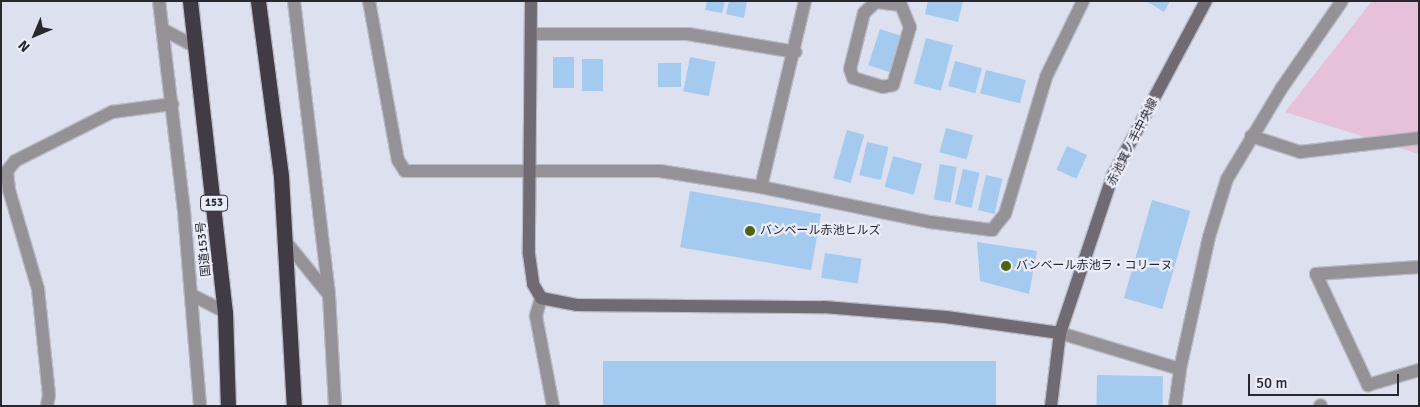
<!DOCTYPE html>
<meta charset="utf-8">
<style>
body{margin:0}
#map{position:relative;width:1420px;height:407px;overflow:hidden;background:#dde0ee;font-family:Signika,"Noto Sans JP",sans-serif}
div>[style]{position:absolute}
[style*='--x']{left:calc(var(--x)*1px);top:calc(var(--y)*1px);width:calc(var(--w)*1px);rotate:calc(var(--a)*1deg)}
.green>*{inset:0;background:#e7c0d9}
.building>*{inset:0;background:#a4caef;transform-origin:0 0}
.roads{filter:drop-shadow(1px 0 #b9bbc7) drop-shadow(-1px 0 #b9bbc7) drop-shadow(0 1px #b9bbc7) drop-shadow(0 -1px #b9bbc7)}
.street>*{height:12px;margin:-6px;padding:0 6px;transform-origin:6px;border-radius:6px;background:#949197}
.secondary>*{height:12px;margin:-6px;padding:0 6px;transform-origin:6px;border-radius:6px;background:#706b73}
.highway>*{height:15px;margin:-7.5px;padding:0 7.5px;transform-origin:7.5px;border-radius:7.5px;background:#403b45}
.dots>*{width:14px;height:14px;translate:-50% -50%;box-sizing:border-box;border:2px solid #ebedfb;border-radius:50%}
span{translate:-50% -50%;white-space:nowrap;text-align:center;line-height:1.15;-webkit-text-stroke:4.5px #ebedfb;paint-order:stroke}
.shield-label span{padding:1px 4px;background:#ebedfb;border:1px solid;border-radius:4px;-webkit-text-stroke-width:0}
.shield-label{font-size:11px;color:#27272d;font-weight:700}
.street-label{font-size:12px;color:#27272d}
.poi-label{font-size:12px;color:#27272d}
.left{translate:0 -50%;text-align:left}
.frame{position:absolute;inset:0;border:2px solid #27272d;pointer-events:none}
.north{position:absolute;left:10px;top:10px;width:50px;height:50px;-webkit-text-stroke:4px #ebedfb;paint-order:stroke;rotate:225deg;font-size:14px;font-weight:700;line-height:20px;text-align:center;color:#27272d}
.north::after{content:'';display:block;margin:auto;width:18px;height:22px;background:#27272d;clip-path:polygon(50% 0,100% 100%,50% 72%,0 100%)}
.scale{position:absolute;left:1248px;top:374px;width:151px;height:22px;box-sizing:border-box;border:2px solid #27272d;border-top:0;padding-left:6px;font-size:15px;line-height:18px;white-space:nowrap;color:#27272d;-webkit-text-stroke:4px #ebedfb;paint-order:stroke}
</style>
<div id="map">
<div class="green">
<i style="clip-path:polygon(1372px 1px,1419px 1px,1419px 154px,1285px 112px)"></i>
</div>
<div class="building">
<i style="clip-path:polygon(707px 1px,725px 1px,722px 13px,705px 10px)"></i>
<i style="clip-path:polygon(729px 1px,747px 1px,744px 18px,726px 14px)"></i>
<i style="clip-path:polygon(928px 1px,963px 1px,958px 22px,925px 14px)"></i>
<i style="clip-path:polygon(1146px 1px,1170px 1px,1164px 12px)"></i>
<i style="left:880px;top:29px;width:23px;height:38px;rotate:18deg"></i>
<i style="left:926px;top:38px;width:28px;height:47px;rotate:15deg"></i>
<i style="left:553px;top:57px;width:21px;height:31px"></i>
<i style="left:690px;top:57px;width:26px;height:35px;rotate:11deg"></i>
<i style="left:582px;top:59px;width:21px;height:32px"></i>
<i style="left:955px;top:61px;width:28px;height:26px;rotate:15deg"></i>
<i style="left:658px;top:63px;width:23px;height:24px"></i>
<i style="left:986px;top:70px;width:41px;height:24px;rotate:14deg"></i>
<i style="left:946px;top:128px;width:28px;height:25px;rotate:15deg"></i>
<i style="left:847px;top:130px;width:18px;height:50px;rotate:16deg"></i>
<i style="left:867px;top:142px;width:22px;height:34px;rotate:13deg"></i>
<i style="left:1067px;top:146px;width:22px;height:26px;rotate:24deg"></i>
<i style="left:893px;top:156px;width:30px;height:32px;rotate:15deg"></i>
<i style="left:940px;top:164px;width:17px;height:36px;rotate:10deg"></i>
<i style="left:963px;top:169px;width:17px;height:36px;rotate:13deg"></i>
<i style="left:986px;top:175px;width:17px;height:36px;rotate:13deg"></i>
<i style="left:690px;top:191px;width:133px;height:57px;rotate:10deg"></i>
<i style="left:1152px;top:200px;width:40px;height:102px;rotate:16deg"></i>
<i style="clip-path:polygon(977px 242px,1037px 251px,1029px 294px,980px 281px)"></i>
<i style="left:825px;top:253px;width:37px;height:25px;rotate:9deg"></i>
<i style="left:603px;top:361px;width:393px;height:45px"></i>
<i style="left:1097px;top:375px;width:66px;height:31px;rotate:1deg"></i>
</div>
<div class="roads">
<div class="street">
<i style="--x:159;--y:1;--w:211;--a:83.2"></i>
<i style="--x:184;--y:211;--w:196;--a:85.3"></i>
<i style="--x:294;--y:1;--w:296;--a:83.2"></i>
<i style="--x:329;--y:295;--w:111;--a:86.9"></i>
<i style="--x:369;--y:1;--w:162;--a:79.7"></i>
<i style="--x:398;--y:160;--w:13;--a:58"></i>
<i style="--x:405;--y:171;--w:255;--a:0"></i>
<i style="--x:660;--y:171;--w:102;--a:9"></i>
<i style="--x:761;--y:187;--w:173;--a:11.7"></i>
<i style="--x:930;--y:222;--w:63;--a:7.4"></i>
<i style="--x:992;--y:230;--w:21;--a:-51"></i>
<i style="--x:1005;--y:214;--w:143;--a:-73.3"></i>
<i style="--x:1046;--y:77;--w:85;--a:-64"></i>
<i style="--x:876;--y:2;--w:25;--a:7"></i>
<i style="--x:901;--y:5;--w:24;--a:68"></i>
<i style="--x:910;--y:27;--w:60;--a:106.3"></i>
<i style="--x:893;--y:85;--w:10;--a:169"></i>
<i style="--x:883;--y:87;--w:31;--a:-163"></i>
<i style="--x:853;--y:78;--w:9;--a:-108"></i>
<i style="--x:850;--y:69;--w:58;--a:-76"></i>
<i style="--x:864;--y:13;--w:16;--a:-43"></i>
<i style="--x:164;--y:30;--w:36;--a:28"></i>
<i style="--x:531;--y:34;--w:157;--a:0"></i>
<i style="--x:688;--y:34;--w:109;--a:9.5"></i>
<i style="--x:1251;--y:136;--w:52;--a:18.1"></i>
<i style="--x:1300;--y:152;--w:120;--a:-6.7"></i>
<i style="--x:761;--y:187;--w:191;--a:-76.7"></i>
<i style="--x:286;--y:242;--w:68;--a:50.9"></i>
<i style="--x:1419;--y:267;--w:103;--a:176.1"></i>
<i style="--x:1316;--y:274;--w:123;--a:64.9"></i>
<i style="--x:1368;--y:385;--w:53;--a:-16.4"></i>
<i style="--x:192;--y:295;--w:37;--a:27"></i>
<i style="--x:541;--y:298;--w:19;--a:106"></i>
<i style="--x:536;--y:316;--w:92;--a:79.3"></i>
<i style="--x:1060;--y:333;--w:125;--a:16.7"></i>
<i style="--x:47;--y:406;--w:11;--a:-80"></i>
<i style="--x:49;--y:395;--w:107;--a:-95.9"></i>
<i style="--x:38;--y:289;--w:103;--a:-106.3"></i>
<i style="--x:9;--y:190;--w:19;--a:-96"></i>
<i style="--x:7;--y:171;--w:13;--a:-51"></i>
<i style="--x:15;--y:161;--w:109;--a:-26.8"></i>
<i style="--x:112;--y:112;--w:61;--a:-7.6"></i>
<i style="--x:1175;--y:406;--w:37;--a:-82"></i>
<i style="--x:1180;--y:369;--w:135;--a:-77.6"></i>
<i style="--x:1209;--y:237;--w:61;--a:-72.8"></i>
<i style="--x:1227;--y:179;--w:105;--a:-59"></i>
<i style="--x:1281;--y:89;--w:107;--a:-55.3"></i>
<i style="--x:1320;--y:406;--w:1;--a:-45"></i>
</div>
<div class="secondary">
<i style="--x:531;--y:1;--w:253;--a:90.5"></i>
<i style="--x:529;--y:254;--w:30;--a:82"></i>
<i style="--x:533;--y:284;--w:16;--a:60"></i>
<i style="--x:541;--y:298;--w:37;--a:11"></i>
<i style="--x:577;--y:305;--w:247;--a:0.5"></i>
<i style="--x:824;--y:307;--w:122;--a:4.7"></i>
<i style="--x:946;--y:317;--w:115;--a:8"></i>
<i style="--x:1051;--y:406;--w:74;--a:-83"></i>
<i style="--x:1060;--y:333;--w:167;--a:-71.5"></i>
<i style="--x:1113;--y:175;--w:197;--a:-61.9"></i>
</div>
<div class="highway">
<i style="--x:190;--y:1;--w:313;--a:83.6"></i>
<i style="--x:225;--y:312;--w:94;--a:88.2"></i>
<i style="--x:258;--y:1;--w:177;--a:82.5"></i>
<i style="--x:281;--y:176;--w:230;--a:86.8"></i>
</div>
</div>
<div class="dots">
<i style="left:750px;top:231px;background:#4e6410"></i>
<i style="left:1006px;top:266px;background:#4e6410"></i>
</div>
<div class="shield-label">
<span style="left:214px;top:203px">153</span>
</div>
<div class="street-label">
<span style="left:1133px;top:142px;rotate:-63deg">赤池箕ノ手中央線</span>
<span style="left:204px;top:249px;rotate:-96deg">国道153号</span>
</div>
<div class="poi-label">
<span class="left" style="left:760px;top:231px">バンベール赤池ヒルズ</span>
<span class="left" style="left:1016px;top:266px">バンベール赤池ラ・コリーヌ</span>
</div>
<div class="frame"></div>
<div class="north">N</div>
<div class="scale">50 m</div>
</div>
